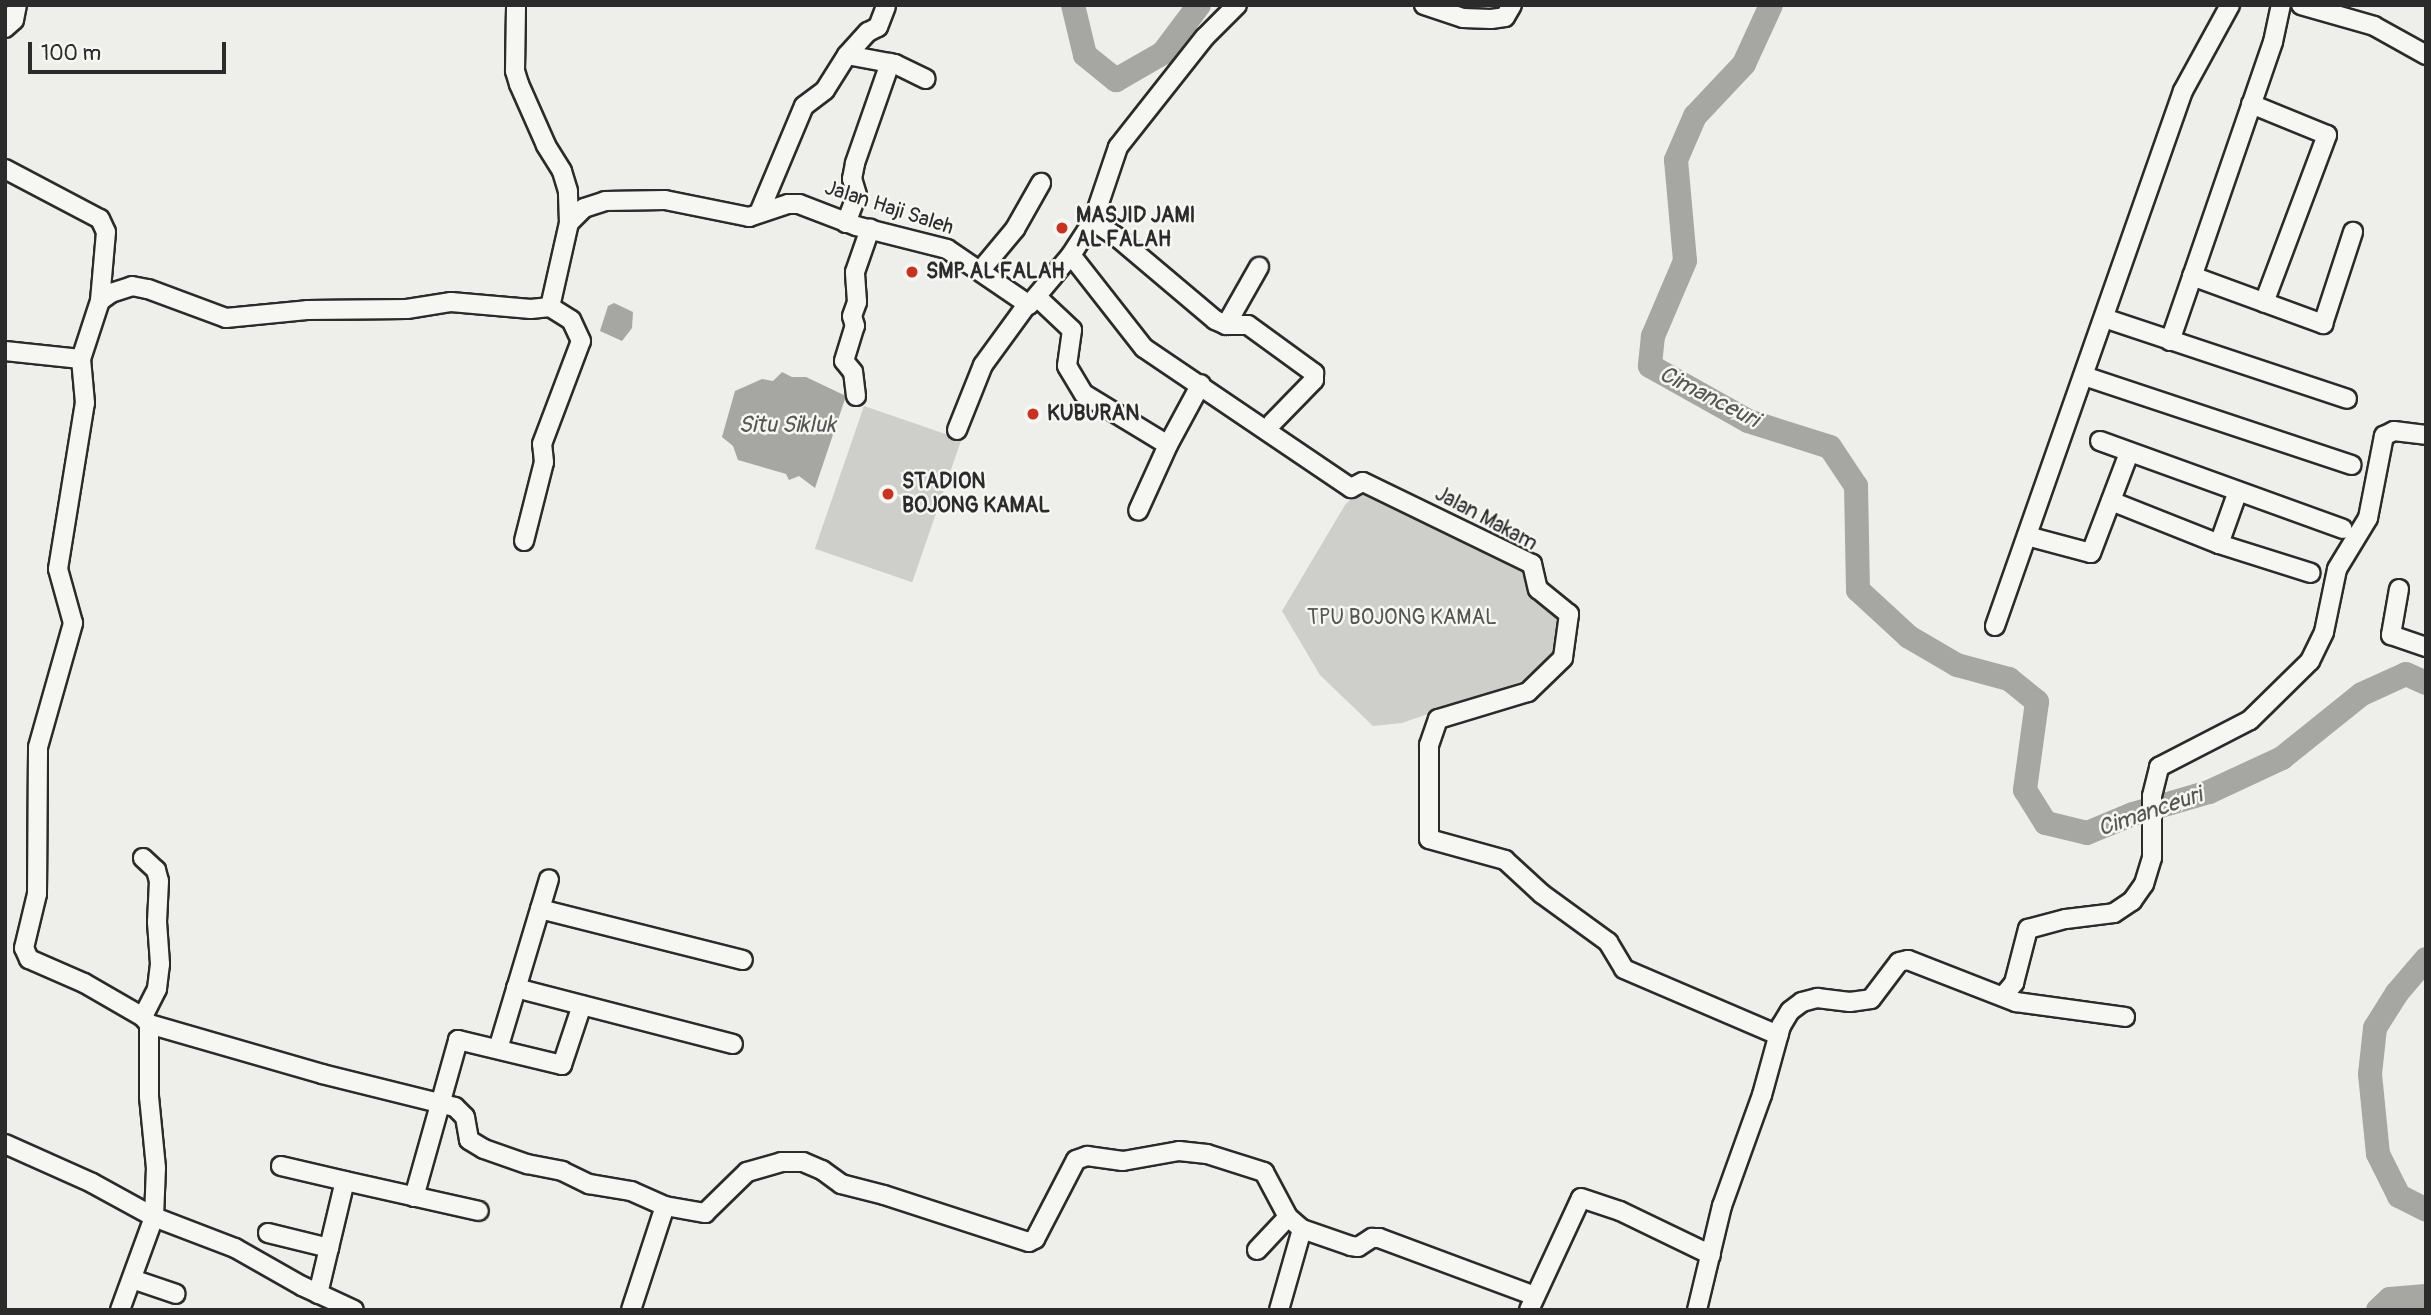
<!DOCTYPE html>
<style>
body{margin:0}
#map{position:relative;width:2431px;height:1315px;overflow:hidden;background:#eeeeea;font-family:Pangolin,sans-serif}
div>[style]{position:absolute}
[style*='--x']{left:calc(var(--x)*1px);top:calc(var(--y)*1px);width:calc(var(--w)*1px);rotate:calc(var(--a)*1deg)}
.green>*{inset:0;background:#cececa;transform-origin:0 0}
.water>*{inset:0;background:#a6a6a3}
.river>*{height:24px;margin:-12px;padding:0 12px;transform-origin:12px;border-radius:12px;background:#a6a6a3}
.roads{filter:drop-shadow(2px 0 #2b2b2b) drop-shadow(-2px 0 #2b2b2b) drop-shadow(0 2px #2b2b2b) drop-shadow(0 -2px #2b2b2b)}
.minor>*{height:18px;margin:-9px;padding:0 9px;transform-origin:9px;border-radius:9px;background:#f6f6f2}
.dots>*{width:19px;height:19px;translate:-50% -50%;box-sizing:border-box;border:4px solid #f6f6f2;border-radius:50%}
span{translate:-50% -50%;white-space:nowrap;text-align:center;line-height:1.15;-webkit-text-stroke:5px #f6f6f2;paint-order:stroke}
.street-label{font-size:21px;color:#2b2b2b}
.poi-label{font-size:21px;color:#2b2b2b;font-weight:700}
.left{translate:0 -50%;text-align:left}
.park-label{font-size:21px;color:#545453}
.water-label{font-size:23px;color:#565655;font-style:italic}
.frame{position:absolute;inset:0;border:7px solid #2b2b2b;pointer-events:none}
.scale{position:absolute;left:28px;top:42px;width:198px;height:32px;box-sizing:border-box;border:4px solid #2b2b2b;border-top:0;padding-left:9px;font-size:21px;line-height:24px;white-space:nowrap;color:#2b2b2b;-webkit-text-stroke:5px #f6f6f2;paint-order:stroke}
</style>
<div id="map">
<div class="green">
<i style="left:864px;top:406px;width:103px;height:151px;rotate:19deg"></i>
<i style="clip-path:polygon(1361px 488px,1522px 569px,1529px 592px,1560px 617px,1557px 654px,1531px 678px,1402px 723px,1373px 726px,1320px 675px,1282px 611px,1345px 505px)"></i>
</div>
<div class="water">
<i style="clip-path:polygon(614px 303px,633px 312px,632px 328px,622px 341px,600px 331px,608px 306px)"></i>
<i style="clip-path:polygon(782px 372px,792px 377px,806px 377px,846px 396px,815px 488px,799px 476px,789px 480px,786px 474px,738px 460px,733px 446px,722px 437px,735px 391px,762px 379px,773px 381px)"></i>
</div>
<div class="river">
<i style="--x:1073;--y:5;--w:51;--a:76.5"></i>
<i style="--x:1085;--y:55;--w:40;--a:39"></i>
<i style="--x:1116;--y:80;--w:54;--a:-29.9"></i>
<i style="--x:1163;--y:53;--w:60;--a:-53.1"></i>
<i style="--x:1771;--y:5;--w:65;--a:114.6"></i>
<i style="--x:1744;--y:64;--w:71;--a:133.3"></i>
<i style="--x:1695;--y:116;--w:48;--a:113.4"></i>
<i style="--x:1676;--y:160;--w:101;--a:84.9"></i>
<i style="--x:1685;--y:261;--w:82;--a:113.1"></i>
<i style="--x:1653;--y:336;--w:30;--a:96"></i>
<i style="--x:1650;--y:366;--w:112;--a:29.3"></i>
<i style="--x:1748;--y:421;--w:86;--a:17.6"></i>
<i style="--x:1830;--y:447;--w:47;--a:56.3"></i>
<i style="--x:1856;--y:486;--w:104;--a:88.9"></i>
<i style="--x:1858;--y:590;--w:69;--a:42.7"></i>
<i style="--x:1909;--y:637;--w:56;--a:30.3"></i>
<i style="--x:1957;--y:665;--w:54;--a:15.1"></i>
<i style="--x:2009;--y:679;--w:36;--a:39"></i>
<i style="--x:2037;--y:702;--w:89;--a:97.8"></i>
<i style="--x:2025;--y:790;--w:39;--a:58"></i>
<i style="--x:2046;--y:823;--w:42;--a:13.7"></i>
<i style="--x:2087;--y:833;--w:50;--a:-22.4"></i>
<i style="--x:2133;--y:814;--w:79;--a:-16.1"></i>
<i style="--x:2209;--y:792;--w:81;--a:-25"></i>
<i style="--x:2282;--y:758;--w:102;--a:-38.7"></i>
<i style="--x:2362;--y:694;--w:48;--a:-24.4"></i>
<i style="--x:2406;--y:674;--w:22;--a:24"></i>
<i style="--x:2426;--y:959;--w:45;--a:130.5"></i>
<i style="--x:2397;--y:993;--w:41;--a:122.2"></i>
<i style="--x:2375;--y:1028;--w:46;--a:96.2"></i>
<i style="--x:2370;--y:1074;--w:80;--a:84.3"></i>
<i style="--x:2378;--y:1154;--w:47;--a:63.4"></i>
<i style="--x:2399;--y:1196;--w:30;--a:27"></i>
<i style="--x:2378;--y:1310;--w:16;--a:-43"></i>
<i style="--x:2390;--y:1299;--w:36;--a:-5"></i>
</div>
<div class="roads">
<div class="minor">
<i style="--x:1424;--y:5;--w:41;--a:18.4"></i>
<i style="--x:1463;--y:18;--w:28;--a:2"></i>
<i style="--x:1491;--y:19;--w:14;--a:-8"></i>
<i style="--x:1505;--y:17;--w:14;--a:-60"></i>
<i style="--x:2301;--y:5;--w:76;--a:16"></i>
<i style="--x:2374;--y:26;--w:60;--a:29.1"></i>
<i style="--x:5;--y:28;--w:12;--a:-42"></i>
<i style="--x:14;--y:20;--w:15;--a:-79"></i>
<i style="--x:847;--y:55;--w:49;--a:10.6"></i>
<i style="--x:895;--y:64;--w:34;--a:26"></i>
<i style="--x:2251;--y:104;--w:82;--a:22.2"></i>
<i style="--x:2327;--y:135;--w:179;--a:110.6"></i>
<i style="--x:5;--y:169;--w:107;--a:27.8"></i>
<i style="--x:100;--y:219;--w:14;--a:65"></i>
<i style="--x:106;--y:232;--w:69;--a:95"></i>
<i style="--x:759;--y:213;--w:116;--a:-67.2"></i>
<i style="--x:804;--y:106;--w:26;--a:-37"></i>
<i style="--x:825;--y:90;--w:41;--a:-57.8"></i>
<i style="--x:847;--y:55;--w:31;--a:-48"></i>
<i style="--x:868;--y:32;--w:11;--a:-27"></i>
<i style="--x:878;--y:27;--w:22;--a:-69"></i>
<i style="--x:1093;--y:221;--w:30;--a:34"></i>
<i style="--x:1118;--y:238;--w:127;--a:40.2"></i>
<i style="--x:1215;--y:320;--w:12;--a:24"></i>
<i style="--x:1226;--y:325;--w:22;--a:0"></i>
<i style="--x:1248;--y:325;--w:82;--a:36"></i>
<i style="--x:1314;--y:373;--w:7;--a:90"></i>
<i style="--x:1314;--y:380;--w:60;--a:134.3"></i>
<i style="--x:569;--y:223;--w:21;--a:-45"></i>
<i style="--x:584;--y:208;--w:22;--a:-18"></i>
<i style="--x:605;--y:201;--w:60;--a:-1"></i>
<i style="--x:665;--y:200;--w:86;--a:11.4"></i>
<i style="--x:749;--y:217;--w:41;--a:-18.4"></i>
<i style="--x:788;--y:204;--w:11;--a:0"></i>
<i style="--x:799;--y:204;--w:61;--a:21.1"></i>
<i style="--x:856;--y:226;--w:94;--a:14.2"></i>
<i style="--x:947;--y:249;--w:99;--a:34.3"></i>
<i style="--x:1029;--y:305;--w:65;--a:-50"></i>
<i style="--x:1071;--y:255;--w:40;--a:-57.1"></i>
<i style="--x:1093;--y:221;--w:78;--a:-71.3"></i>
<i style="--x:1118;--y:147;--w:140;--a:-51.7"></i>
<i style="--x:1205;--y:37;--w:45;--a:-45"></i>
<i style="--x:846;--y:223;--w:30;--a:-69"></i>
<i style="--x:857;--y:195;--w:17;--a:-107"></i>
<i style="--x:852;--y:179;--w:16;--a:-79"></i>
<i style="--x:855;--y:163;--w:106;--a:-70.7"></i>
<i style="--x:1071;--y:255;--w:118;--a:51.9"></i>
<i style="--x:1144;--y:348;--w:250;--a:34.1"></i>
<i style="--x:1351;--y:488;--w:13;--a:-27"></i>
<i style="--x:1363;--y:482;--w:188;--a:25.9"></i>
<i style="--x:1532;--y:564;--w:26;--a:77"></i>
<i style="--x:1538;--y:589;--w:40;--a:39"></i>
<i style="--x:1569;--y:614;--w:44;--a:97.8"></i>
<i style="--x:1563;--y:658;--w:49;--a:135.8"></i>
<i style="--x:1528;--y:692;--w:94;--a:163.3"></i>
<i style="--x:1438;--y:719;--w:28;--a:109"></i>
<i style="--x:1429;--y:745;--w:94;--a:90"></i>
<i style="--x:1429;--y:839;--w:79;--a:15.4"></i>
<i style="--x:1505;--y:860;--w:50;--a:42.6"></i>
<i style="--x:1542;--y:894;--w:82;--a:36"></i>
<i style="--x:1608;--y:942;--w:31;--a:59"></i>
<i style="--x:1624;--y:969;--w:168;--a:23.2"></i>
<i style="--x:980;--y:271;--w:55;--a:-50.2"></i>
<i style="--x:1015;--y:229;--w:53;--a:-60.5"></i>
<i style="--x:2192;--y:276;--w:140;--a:20.1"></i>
<i style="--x:2323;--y:324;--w:97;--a:-71.9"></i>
<i style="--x:1037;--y:297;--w:48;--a:43.3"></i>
<i style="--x:1072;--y:330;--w:36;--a:98"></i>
<i style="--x:1067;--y:366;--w:33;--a:59"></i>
<i style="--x:1084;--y:394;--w:98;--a:31.3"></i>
<i style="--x:1168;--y:445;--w:72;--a:114.4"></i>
<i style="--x:2104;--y:318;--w:256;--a:18.4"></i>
<i style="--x:1226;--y:325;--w:67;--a:-60.4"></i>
<i style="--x:2170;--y:341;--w:316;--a:-71"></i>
<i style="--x:2273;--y:42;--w:38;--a:-78"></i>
<i style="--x:5;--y:351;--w:76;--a:6"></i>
<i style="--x:2084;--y:376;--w:282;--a:18.4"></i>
<i style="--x:856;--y:396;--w:24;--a:-97"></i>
<i style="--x:853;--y:372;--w:14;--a:-129"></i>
<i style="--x:844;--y:361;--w:37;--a:-73"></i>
<i style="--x:855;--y:326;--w:10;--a:-107"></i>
<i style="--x:852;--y:316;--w:15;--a:-70"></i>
<i style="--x:857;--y:302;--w:30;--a:-94"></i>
<i style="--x:855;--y:272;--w:46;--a:-70.8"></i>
<i style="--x:957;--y:430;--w:70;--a:-68.2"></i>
<i style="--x:983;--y:365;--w:73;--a:-53.9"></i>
<i style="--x:2100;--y:441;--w:258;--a:19.9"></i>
<i style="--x:1168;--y:445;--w:69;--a:-61.6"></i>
<i style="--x:2111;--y:501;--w:116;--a:21.7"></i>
<i style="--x:2219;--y:544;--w:96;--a:17.5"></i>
<i style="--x:2027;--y:536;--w:66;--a:14.9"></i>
<i style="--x:2091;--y:553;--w:107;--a:-69.2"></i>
<i style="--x:524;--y:541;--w:81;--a:-75.8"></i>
<i style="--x:544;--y:462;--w:18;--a:-96"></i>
<i style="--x:542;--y:444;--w:110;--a:-69.3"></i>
<i style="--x:581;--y:341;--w:23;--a:-115"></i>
<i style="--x:571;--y:320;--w:25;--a:-148"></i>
<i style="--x:2219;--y:544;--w:56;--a:-70.3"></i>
<i style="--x:2399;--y:589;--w:47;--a:99.9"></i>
<i style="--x:2391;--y:635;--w:37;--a:19"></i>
<i style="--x:1995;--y:626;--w:567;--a:-70.64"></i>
<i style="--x:2183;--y:91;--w:98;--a:-61.3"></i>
<i style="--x:143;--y:858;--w:18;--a:43"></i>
<i style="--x:156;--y:870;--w:11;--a:75"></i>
<i style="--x:159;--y:881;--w:41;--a:92.8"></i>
<i style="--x:157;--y:922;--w:42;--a:85.9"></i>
<i style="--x:160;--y:964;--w:25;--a:97"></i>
<i style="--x:157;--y:989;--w:31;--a:117"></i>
<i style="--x:540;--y:909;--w:209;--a:14.1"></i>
<i style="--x:516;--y:988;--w:224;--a:14.5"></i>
<i style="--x:2004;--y:995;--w:16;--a:-50"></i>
<i style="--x:2014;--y:983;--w:56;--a:-75.5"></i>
<i style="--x:2028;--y:929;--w:39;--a:-15"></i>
<i style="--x:2066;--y:919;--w:48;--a:-7.1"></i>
<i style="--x:2114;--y:913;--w:22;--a:-34"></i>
<i style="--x:2132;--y:901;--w:21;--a:-55"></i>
<i style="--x:2144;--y:884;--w:27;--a:-73"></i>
<i style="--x:2152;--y:858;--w:62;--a:-90"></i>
<i style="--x:2152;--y:796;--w:30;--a:-76"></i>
<i style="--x:2159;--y:767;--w:102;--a:-27.3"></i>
<i style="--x:2250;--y:720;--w:84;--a:-44.5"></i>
<i style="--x:2310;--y:661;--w:32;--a:-64"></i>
<i style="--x:2324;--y:632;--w:64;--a:-78.3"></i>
<i style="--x:2337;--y:569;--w:60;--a:-58.7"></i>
<i style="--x:2368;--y:518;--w:84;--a:-79"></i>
<i style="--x:2384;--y:436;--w:11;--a:-27"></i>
<i style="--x:2394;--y:431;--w:32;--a:7"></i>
<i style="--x:149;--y:1024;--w:180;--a:16.1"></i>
<i style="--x:322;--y:1074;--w:137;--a:13.9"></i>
<i style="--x:455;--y:1107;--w:14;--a:45"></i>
<i style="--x:465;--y:1117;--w:23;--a:80"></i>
<i style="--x:469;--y:1140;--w:17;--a:31"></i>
<i style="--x:484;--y:1149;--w:46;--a:19.2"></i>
<i style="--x:527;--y:1164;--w:36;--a:11"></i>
<i style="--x:562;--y:1171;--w:30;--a:26"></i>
<i style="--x:589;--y:1184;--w:43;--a:9.5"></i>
<i style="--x:631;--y:1191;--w:37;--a:24"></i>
<i style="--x:665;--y:1206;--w:109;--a:108.1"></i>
<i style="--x:498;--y:1049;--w:177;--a:-73.3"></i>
<i style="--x:5;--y:1144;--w:95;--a:24.1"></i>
<i style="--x:92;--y:1183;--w:71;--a:28.7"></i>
<i style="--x:154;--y:1217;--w:87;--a:20.9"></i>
<i style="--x:235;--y:1248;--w:77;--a:29.6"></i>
<i style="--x:302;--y:1286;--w:57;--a:24.8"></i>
<i style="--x:281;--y:1166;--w:66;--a:13.2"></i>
<i style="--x:414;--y:1197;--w:163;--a:-74.3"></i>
<i style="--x:458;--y:1040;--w:107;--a:13.5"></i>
<i style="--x:562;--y:1065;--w:63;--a:-71.6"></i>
<i style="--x:665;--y:1206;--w:41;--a:9.9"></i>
<i style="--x:705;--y:1213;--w:59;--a:-44.3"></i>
<i style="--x:747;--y:1172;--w:35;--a:-16"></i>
<i style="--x:781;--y:1162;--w:22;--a:0"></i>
<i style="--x:803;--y:1162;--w:21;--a:23"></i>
<i style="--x:822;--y:1170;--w:24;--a:36"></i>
<i style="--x:841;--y:1184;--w:44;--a:14.3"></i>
<i style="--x:884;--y:1195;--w:152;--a:18"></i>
<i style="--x:1029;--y:1242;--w:7;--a:-27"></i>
<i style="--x:1035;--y:1239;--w:89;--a:-62.6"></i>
<i style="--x:1076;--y:1160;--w:12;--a:-20"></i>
<i style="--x:1087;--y:1156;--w:36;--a:8"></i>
<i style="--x:1123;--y:1161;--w:57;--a:-10.1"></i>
<i style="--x:1179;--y:1151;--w:28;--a:6"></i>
<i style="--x:1207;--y:1154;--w:60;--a:17.5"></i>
<i style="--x:1264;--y:1172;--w:51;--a:61.9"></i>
<i style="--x:1288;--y:1217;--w:18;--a:41"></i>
<i style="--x:1302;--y:1229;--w:52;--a:19.1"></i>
<i style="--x:1351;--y:1246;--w:7;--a:8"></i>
<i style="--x:1358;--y:1247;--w:17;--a:-33"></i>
<i style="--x:1372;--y:1238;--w:7;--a:0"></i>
<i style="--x:1379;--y:1238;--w:166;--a:20.4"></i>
<i style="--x:268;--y:1233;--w:63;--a:13.8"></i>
<i style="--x:1257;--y:1250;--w:45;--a:-46.8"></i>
<i style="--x:132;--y:1279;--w:46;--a:18.8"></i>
<i style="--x:318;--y:1294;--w:116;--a:-76.6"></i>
<i style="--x:345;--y:1181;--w:137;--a:12.6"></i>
<i style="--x:120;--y:1310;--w:99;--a:-69.9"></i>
<i style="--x:154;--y:1217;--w:49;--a:-87.7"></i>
<i style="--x:156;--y:1168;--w:71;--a:-95.6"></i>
<i style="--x:149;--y:1097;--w:73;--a:-90"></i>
<i style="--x:149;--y:1024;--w:9;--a:-131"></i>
<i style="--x:143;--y:1017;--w:68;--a:-150"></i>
<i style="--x:84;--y:983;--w:60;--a:-156.4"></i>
<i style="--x:29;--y:959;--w:12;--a:-114"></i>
<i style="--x:24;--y:948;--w:56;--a:-76.5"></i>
<i style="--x:37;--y:894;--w:147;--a:-89.6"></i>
<i style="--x:38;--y:747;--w:129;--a:-74.2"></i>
<i style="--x:73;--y:623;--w:56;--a:-105.5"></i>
<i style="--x:58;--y:569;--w:168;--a:-80.8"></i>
<i style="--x:85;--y:403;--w:44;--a:-95.2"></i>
<i style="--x:81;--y:359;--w:61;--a:-71.9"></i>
<i style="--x:100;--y:301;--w:14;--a:-36"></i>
<i style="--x:111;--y:293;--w:22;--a:-18"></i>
<i style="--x:132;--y:286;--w:16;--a:11"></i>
<i style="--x:148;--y:289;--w:83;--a:20.4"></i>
<i style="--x:226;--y:318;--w:81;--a:-5.6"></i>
<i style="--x:307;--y:310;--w:100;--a:-0.6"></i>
<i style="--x:407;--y:309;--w:45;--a:-9"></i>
<i style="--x:451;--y:302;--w:80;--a:5"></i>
<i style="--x:531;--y:309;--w:19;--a:-6"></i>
<i style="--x:550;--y:307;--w:86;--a:-77.3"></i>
<i style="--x:569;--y:223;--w:32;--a:-92"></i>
<i style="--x:568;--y:191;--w:21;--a:-107"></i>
<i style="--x:562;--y:171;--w:31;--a:-122"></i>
<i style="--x:546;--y:145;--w:67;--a:-113.9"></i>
<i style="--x:519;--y:84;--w:14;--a:-107"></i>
<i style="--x:515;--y:71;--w:66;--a:-89.1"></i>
<i style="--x:1279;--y:1310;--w:84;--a:-74.1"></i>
<i style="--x:1529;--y:1310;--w:123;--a:-65.1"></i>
<i style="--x:1581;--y:1198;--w:41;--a:18.4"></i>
<i style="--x:1620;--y:1211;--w:101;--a:25.8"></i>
<i style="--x:1697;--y:1310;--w:107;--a:-76.5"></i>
<i style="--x:1722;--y:1206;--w:118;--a:-70.2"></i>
<i style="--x:1762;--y:1095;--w:72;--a:-74.6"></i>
<i style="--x:1781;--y:1026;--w:17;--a:-59"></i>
<i style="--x:1790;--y:1011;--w:15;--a:-37"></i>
<i style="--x:1802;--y:1002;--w:16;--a:-15"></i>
<i style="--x:1817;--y:998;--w:33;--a:7"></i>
<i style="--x:1850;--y:1002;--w:21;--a:-8"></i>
<i style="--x:1871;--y:999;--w:46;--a:-52.9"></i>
<i style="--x:1899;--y:962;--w:9;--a:-13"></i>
<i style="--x:1908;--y:960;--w:116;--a:21.3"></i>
<i style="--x:2016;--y:1002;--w:110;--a:7.8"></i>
</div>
</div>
<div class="dots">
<i style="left:1062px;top:228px;background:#c8321e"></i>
<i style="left:912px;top:272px;background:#c8321e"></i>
<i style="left:1033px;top:414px;background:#c8321e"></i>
<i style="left:888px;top:494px;background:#c8321e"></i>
</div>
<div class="street-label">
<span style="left:889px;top:208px;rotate:18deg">Jalan Haji Saleh</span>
<span style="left:1486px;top:519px;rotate:28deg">Jalan Makam</span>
</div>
<div class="poi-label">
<span class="left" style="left:1076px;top:228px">MASJID JAMI<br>AL FALAH</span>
<span class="left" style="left:926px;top:272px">SMP AL FALAH</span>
<span class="left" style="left:1047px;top:414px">KUBURAN</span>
<span class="left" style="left:902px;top:494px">STADION<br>BOJONG KAMAL</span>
</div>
<div class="park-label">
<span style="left:1402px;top:618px">TPU BOJONG KAMAL</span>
</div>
<div class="water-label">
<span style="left:1709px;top:397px;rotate:27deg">Cimanceuri</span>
<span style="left:787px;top:425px">Situ Sikluk</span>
<span style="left:2150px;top:812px;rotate:-19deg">Cimanceuri</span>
</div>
<div class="frame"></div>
<div class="scale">100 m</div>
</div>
